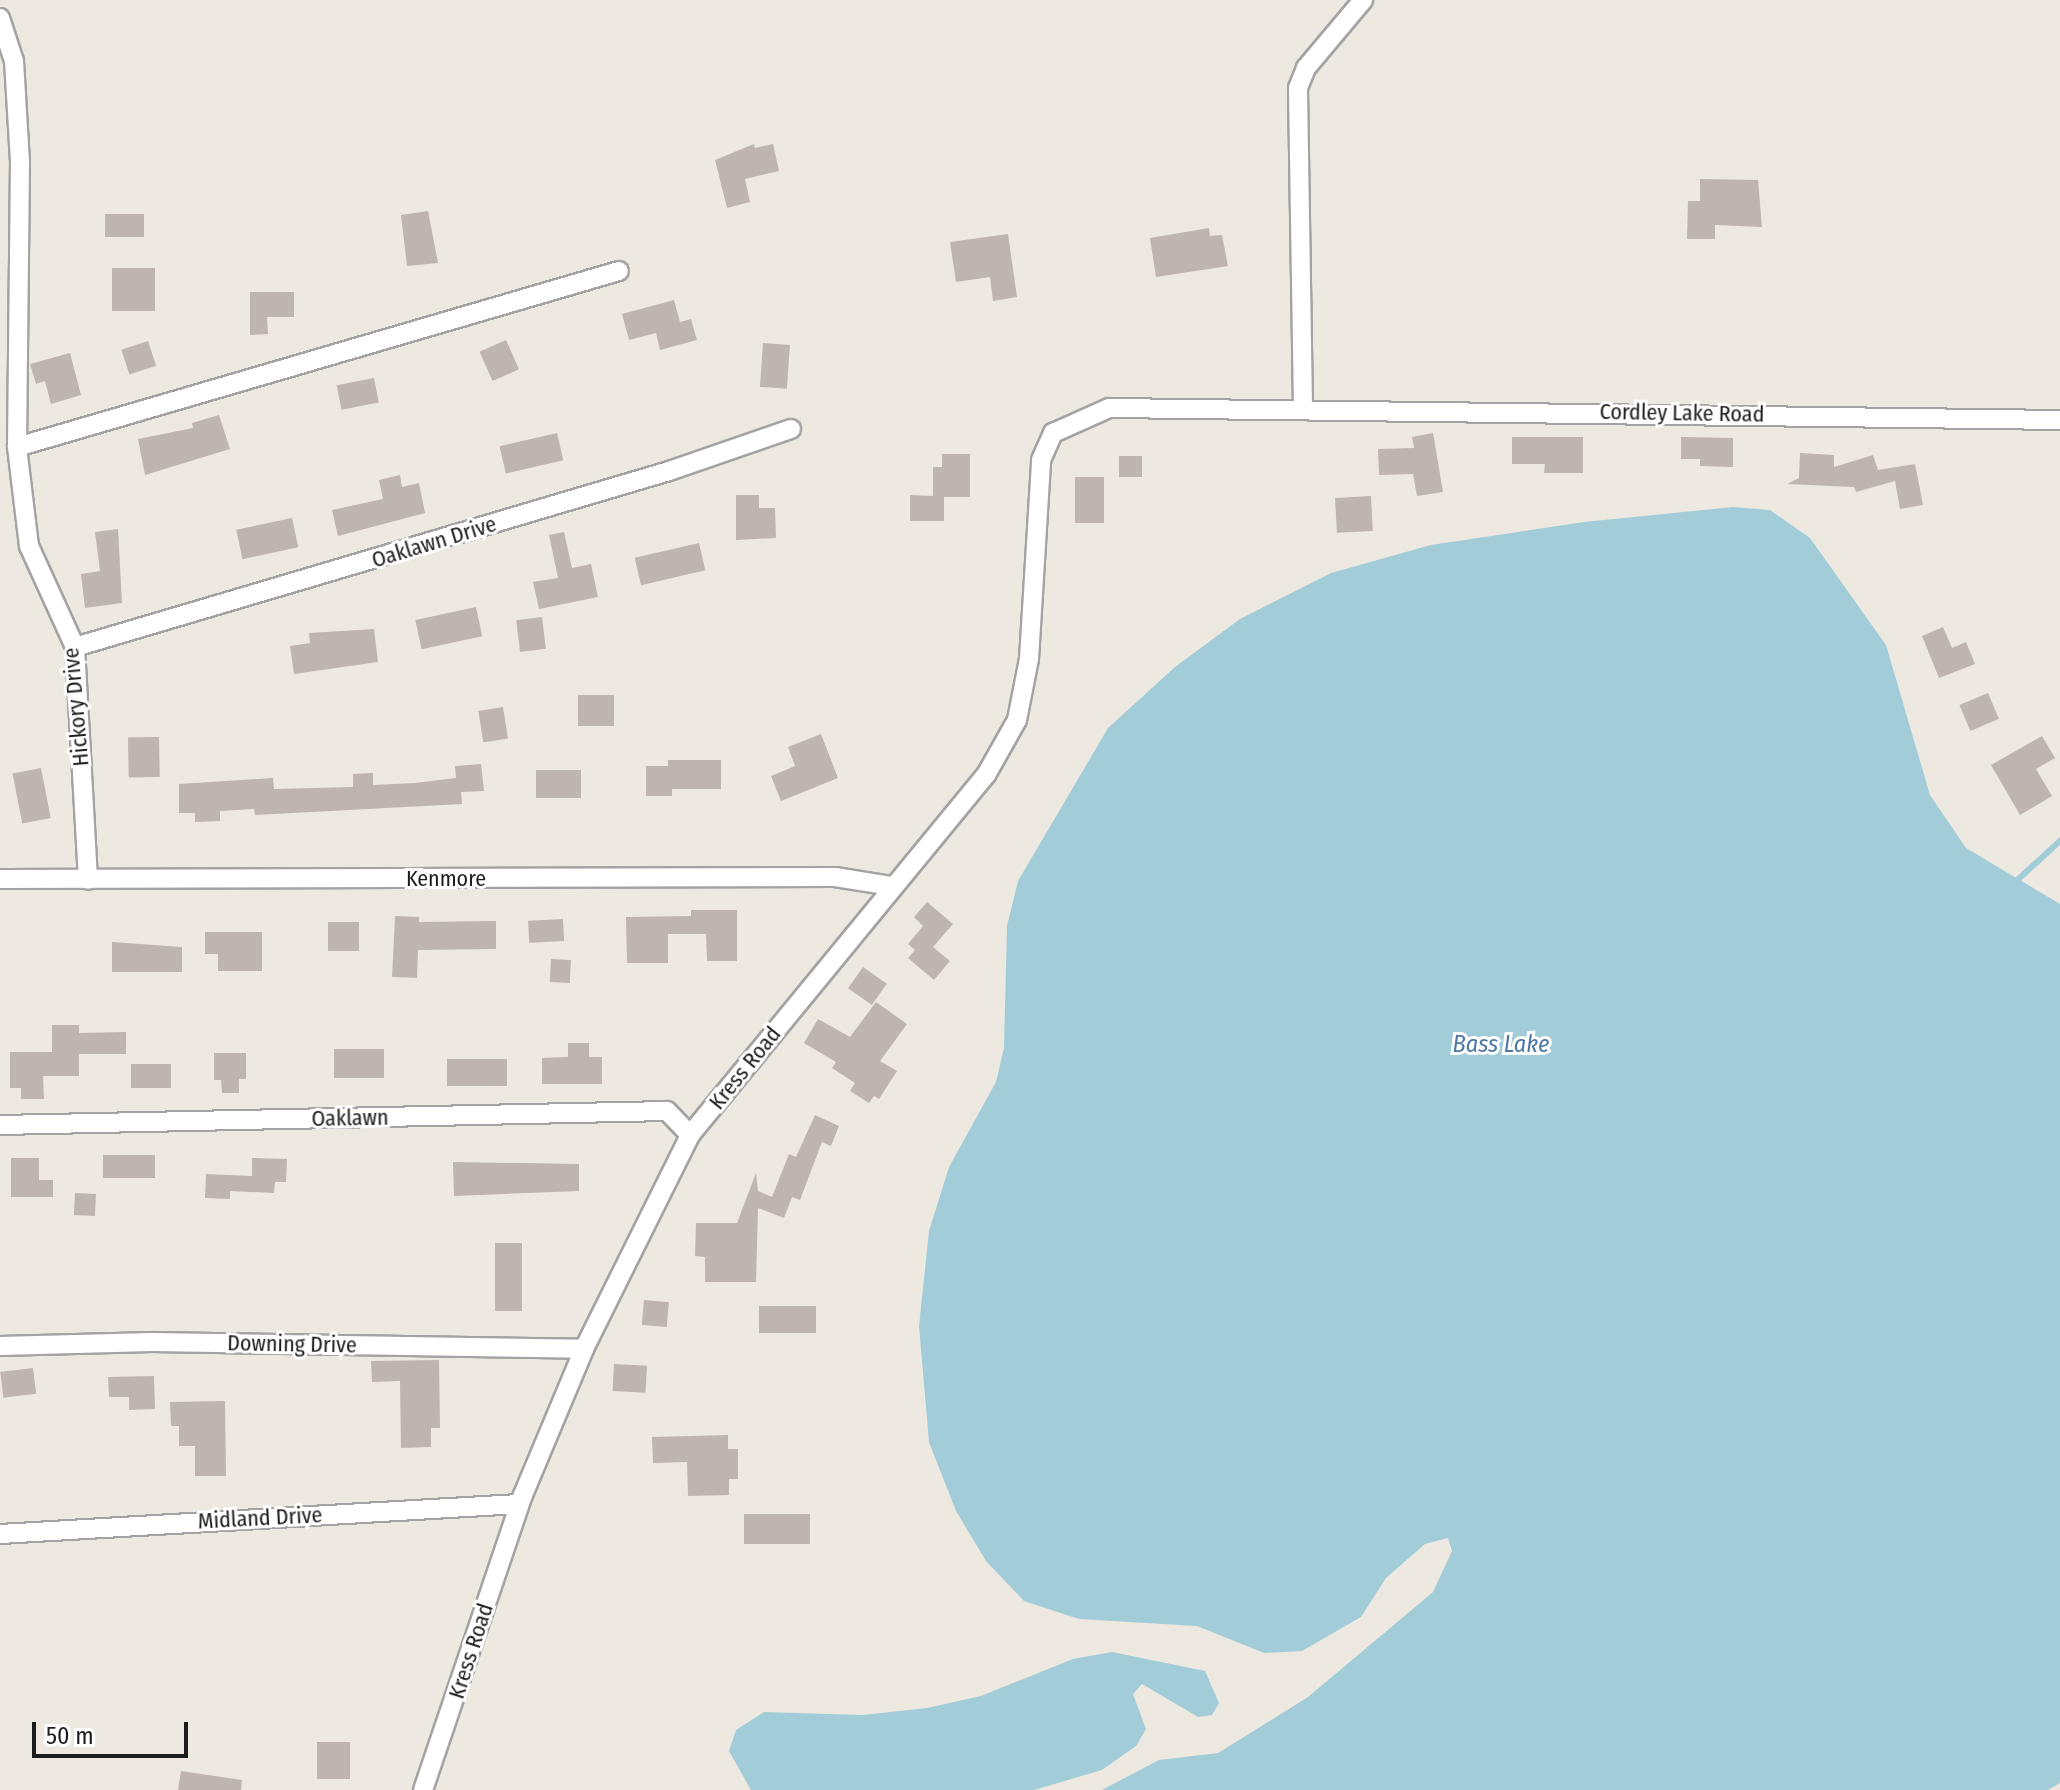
<!DOCTYPE html>
<style>
body{margin:0}
#map{position:relative;width:2060px;height:1790px;overflow:hidden;background:#ede9e1;font-family:"Fira Sans Condensed",sans-serif}
div>[style]{position:absolute}
[style*='--x']{left:calc(var(--x)*1px);top:calc(var(--y)*1px);width:calc(var(--w)*1px);rotate:calc(var(--a)*1deg)}
.water>*{inset:0;background:#a3ccd9}
.stream>*{height:6px;margin:-3px;padding:0 3px;transform-origin:3px;border-radius:3px;background:#a3ccd9}
.building>*{inset:0;background:#bdb5ae;transform-origin:0 0}
.roads{filter:drop-shadow(2px 0 #a3a3a3) drop-shadow(-2px 0 #a3a3a3) drop-shadow(0 2px #a3a3a3) drop-shadow(0 -2px #a3a3a3)}
.street>*{height:18px;margin:-9px;padding:0 9px;transform-origin:9px;border-radius:9px;background:#fff}
span{translate:-50% -50%;white-space:nowrap;text-align:center;line-height:1.15;-webkit-text-stroke:6px #fff;paint-order:stroke}
.street-label{font-size:22px;color:#1c1c1c}
.water-label{font-size:24px;color:#4d78a6;font-style:italic}
.scale{position:absolute;left:32px;top:1722px;width:156px;height:36px;box-sizing:border-box;border:4px solid #1c1c1c;border-top:0;padding-left:10px;font-size:24px;line-height:28px;white-space:nowrap;color:#1c1c1c;-webkit-text-stroke:6px #fff;paint-order:stroke}
</style>
<div id="map">
<div class="water">
<i style="clip-path:polygon(1733px 507px,1770px 510px,1810px 538px,1886px 645px,1930px 795px,1966px 848px,2060px 904px,2060px 1783px,2048px 1790px,1102px 1790px,1159px 1760px,1218px 1753px,1308px 1697px,1433px 1592px,1452px 1551px,1448px 1538px,1425px 1544px,1386px 1578px,1361px 1617px,1302px 1651px,1264px 1653px,1197px 1626px,1079px 1619px,1024px 1601px,986px 1561px,956px 1511px,929px 1442px,919px 1326px,929px 1231px,949px 1167px,996px 1082px,1004px 1048px,1007px 926px,1018px 881px,1108px 728px,1175px 667px,1240px 619px,1331px 573px,1431px 545px,1584px 522px)"></i>
<i style="clip-path:polygon(1112px 1652px,1205px 1671px,1219px 1703px,1212px 1715px,1198px 1717px,1142px 1684px,1133px 1694px,1146px 1729px,1136px 1746px,1102px 1770px,1034px 1790px,751px 1790px,729px 1751px,736px 1730px,764px 1712px,863px 1715px,927px 1708px,981px 1696px,1073px 1659px)"></i>
</div>
<div class="stream">
<i style="--x:2013;--y:884;--w:64;--a:-42.5"></i>
</div>
<div class="building">
<i style="clip-path:polygon(754px 144px,755px 148px,773px 144px,779px 171px,745px 179px,750px 202px,727px 208px,715px 160px)"></i>
<i style="clip-path:polygon(1700px 179px,1758px 180px,1762px 227px,1715px 225px,1715px 239px,1687px 239px,1688px 201px,1700px 201px)"></i>
<i style="clip-path:polygon(428px 211px,438px 263px,407px 266px,401px 215px)"></i>
<i style="left:105px;top:214px;width:39px;height:23px"></i>
<i style="clip-path:polygon(1209px 228px,1210px 236px,1222px 235px,1228px 266px,1156px 277px,1150px 238px)"></i>
<i style="clip-path:polygon(1008px 234px,1017px 297px,993px 301px,990px 277px,956px 282px,950px 242px)"></i>
<i style="left:112px;top:268px;width:43px;height:43px"></i>
<i style="clip-path:polygon(250px 292px,294px 292px,294px 317px,267px 317px,268px 334px,250px 335px)"></i>
<i style="clip-path:polygon(674px 300px,680px 322px,691px 319px,697px 340px,660px 350px,656px 333px,629px 340px,622px 314px)"></i>
<i style="left:506px;top:340px;width:32px;height:29px;rotate:66deg"></i>
<i style="left:148px;top:341px;width:26px;height:28px;rotate:72deg"></i>
<i style="left:763px;top:343px;width:27px;height:44px;rotate:4deg"></i>
<i style="clip-path:polygon(70px 353px,81px 395px,51px 404px,45px 381px,36px 384px,30px 364px)"></i>
<i style="left:374px;top:378px;width:25px;height:38px;rotate:79deg"></i>
<i style="clip-path:polygon(219px 415px,230px 449px,145px 475px,138px 439px,193px 428px,192px 423px)"></i>
<i style="left:557px;top:433px;width:28px;height:59px;rotate:77deg"></i>
<i style="clip-path:polygon(1433px 433px,1443px 492px,1417px 496px,1413px 474px,1379px 475px,1378px 449px,1414px 448px,1412px 437px)"></i>
<i style="clip-path:polygon(1512px 437px,1583px 437px,1583px 473px,1544px 473px,1545px 464px,1512px 464px)"></i>
<i style="clip-path:polygon(1681px 437px,1733px 438px,1733px 467px,1700px 466px,1700px 459px,1681px 459px)"></i>
<i style="clip-path:polygon(1800px 453px,1834px 455px,1834px 467px,1873px 455px,1878px 470px,1915px 464px,1923px 505px,1900px 509px,1895px 481px,1856px 492px,1854px 487px,1787px 484px,1799px 478px)"></i>
<i style="clip-path:polygon(942px 454px,970px 454px,970px 497px,944px 497px,944px 521px,910px 521px,910px 495px,933px 496px,933px 467px,942px 467px)"></i>
<i style="left:1119px;top:456px;width:23px;height:21px"></i>
<i style="clip-path:polygon(400px 475px,402px 487px,419px 483px,425px 513px,338px 536px,332px 510px,383px 499px,379px 480px)"></i>
<i style="left:1075px;top:477px;width:29px;height:46px"></i>
<i style="clip-path:polygon(736px 495px,759px 495px,759px 508px,775px 508px,776px 538px,736px 540px)"></i>
<i style="left:1371px;top:496px;width:35px;height:36px;rotate:87deg"></i>
<i style="left:292px;top:518px;width:30px;height:57px;rotate:78deg"></i>
<i style="clip-path:polygon(118px 529px,122px 603px,85px 608px,81px 574px,100px 571px,95px 532px)"></i>
<i style="clip-path:polygon(564px 532px,572px 568px,591px 564px,598px 597px,539px 609px,533px 582px,558px 578px,549px 535px)"></i>
<i style="left:699px;top:543px;width:28px;height:66px;rotate:77deg"></i>
<i style="left:476px;top:607px;width:30px;height:62px;rotate:78deg"></i>
<i style="left:542px;top:617px;width:32px;height:26px;rotate:83deg"></i>
<i style="clip-path:polygon(1943px 627px,1952px 648px,1966px 642px,1975px 664px,1939px 678px,1922px 636px)"></i>
<i style="clip-path:polygon(374px 629px,378px 662px,294px 674px,290px 646px,310px 643px,309px 633px)"></i>
<i style="left:1988px;top:693px;width:28px;height:31px;rotate:67deg"></i>
<i style="left:578px;top:695px;width:36px;height:31px"></i>
<i style="left:503px;top:707px;width:32px;height:25px;rotate:81deg"></i>
<i style="clip-path:polygon(821px 734px,838px 778px,781px 801px,771px 776px,795px 766px,788px 747px)"></i>
<i style="clip-path:polygon(2042px 736px,2055px 758px,2036px 769px,2052px 796px,2020px 815px,1991px 765px)"></i>
<i style="left:159px;top:737px;width:40px;height:31px;rotate:89deg"></i>
<i style="clip-path:polygon(668px 760px,721px 760px,721px 789px,672px 789px,672px 796px,646px 796px,646px 766px,668px 766px)"></i>
<i style="clip-path:polygon(481px 764px,484px 791px,461px 792px,462px 804px,255px 815px,254px 809px,220px 811px,220px 821px,195px 822px,195px 813px,179px 813px,179px 784px,273px 778px,274px 789px,353px 787px,353px 774px,373px 773px,373px 785px,415px 783px,456px 778px,455px 766px)"></i>
<i style="left:41px;top:768px;width:51px;height:29px;rotate:79deg"></i>
<i style="left:581px;top:770px;width:28px;height:45px;rotate:90deg"></i>
<i style="clip-path:polygon(927px 902px,953px 924px,933px 947px,950px 961px,934px 980px,908px 958px,915px 950px,908px 944px,923px 926px,914px 917px)"></i>
<i style="clip-path:polygon(691px 910px,737px 910px,737px 961px,707px 961px,706px 934px,668px 934px,668px 963px,627px 963px,626px 917px,691px 916px)"></i>
<i style="clip-path:polygon(395px 916px,419px 917px,419px 922px,496px 921px,496px 949px,418px 950px,417px 978px,392px 977px)"></i>
<i style="left:563px;top:919px;width:22px;height:35px;rotate:87deg"></i>
<i style="left:328px;top:922px;width:31px;height:29px"></i>
<i style="clip-path:polygon(205px 932px,262px 932px,262px 971px,218px 971px,218px 954px,205px 954px)"></i>
<i style="clip-path:polygon(112px 942px,182px 947px,182px 972px,112px 972px)"></i>
<i style="left:551px;top:959px;width:20px;height:23px;rotate:3deg"></i>
<i style="left:863px;top:967px;width:29px;height:26px;rotate:35deg"></i>
<i style="clip-path:polygon(876px 1002px,907px 1024px,880px 1061px,897px 1071px,879px 1099px,874px 1096px,869px 1103px,850px 1091px,855px 1083px,832px 1068px,836px 1062px,804px 1043px,818px 1019px,850px 1037px)"></i>
<i style="clip-path:polygon(52px 1025px,79px 1025px,79px 1033px,126px 1032px,126px 1054px,79px 1054px,79px 1076px,43px 1076px,44px 1099px,21px 1099px,21px 1088px,10px 1088px,10px 1052px,52px 1052px)"></i>
<i style="clip-path:polygon(568px 1043px,589px 1043px,589px 1057px,602px 1057px,602px 1084px,542px 1084px,542px 1058px,568px 1057px)"></i>
<i style="left:334px;top:1049px;width:50px;height:29px"></i>
<i style="clip-path:polygon(214px 1053px,246px 1053px,246px 1079px,239px 1079px,239px 1093px,222px 1093px,221px 1080px,214px 1080px)"></i>
<i style="left:447px;top:1059px;width:60px;height:27px"></i>
<i style="left:131px;top:1064px;width:40px;height:24px"></i>
<i style="clip-path:polygon(815px 1115px,839px 1126px,831px 1146px,822px 1142px,800px 1200px,792px 1197px,784px 1218px,758px 1208px,756px 1282px,705px 1282px,705px 1257px,695px 1256px,696px 1223px,737px 1223px,756px 1173px,758px 1191px,772px 1197px,789px 1154px,796px 1157px)"></i>
<i style="left:155px;top:1155px;width:23px;height:52px;rotate:90deg"></i>
<i style="clip-path:polygon(11px 1158px,39px 1158px,39px 1180px,53px 1180px,53px 1197px,11px 1197px)"></i>
<i style="clip-path:polygon(252px 1158px,287px 1159px,286px 1182px,275px 1182px,274px 1193px,230px 1191px,230px 1199px,205px 1198px,206px 1174px,252px 1176px)"></i>
<i style="clip-path:polygon(453px 1162px,579px 1164px,579px 1191px,454px 1196px)"></i>
<i style="left:75px;top:1193px;width:21px;height:22px;rotate:3deg"></i>
<i style="left:522px;top:1243px;width:68px;height:27px;rotate:90deg"></i>
<i style="left:644px;top:1300px;width:25px;height:25px;rotate:5deg"></i>
<i style="left:816px;top:1306px;width:27px;height:57px;rotate:90deg"></i>
<i style="clip-path:polygon(439px 1360px,440px 1428px,431px 1428px,431px 1447px,401px 1448px,400px 1381px,372px 1382px,371px 1361px)"></i>
<i style="left:614px;top:1364px;width:33px;height:27px;rotate:3deg"></i>
<i style="left:33px;top:1368px;width:26px;height:33px;rotate:83deg"></i>
<i style="clip-path:polygon(154px 1376px,155px 1409px,129px 1410px,129px 1397px,109px 1397px,108px 1377px)"></i>
<i style="clip-path:polygon(225px 1401px,226px 1476px,195px 1476px,195px 1446px,179px 1446px,179px 1426px,171px 1426px,170px 1402px)"></i>
<i style="clip-path:polygon(728px 1435px,728px 1449px,738px 1449px,738px 1479px,729px 1479px,729px 1495px,688px 1496px,687px 1462px,653px 1463px,652px 1437px)"></i>
<i style="left:744px;top:1514px;width:66px;height:30px"></i>
<i style="left:317px;top:1742px;width:33px;height:37px"></i>
<i style="clip-path:polygon(181px 1771px,242px 1780px,241px 1790px,178px 1790px)"></i>
</div>
<div class="roads">
<div class="street">
<i style="--x:0;--y:18;--w:45;--a:72"></i>
<i style="--x:14;--y:61;--w:100;--a:86.6"></i>
<i style="--x:20;--y:161;--w:286;--a:90.6"></i>
<i style="--x:17;--y:447;--w:100;--a:83.1"></i>
<i style="--x:29;--y:546;--w:111;--a:65.5"></i>
<i style="--x:75;--y:647;--w:233;--a:86.8"></i>
<i style="--x:1303;--y:408;--w:320;--a:-90.9"></i>
<i style="--x:1298;--y:88;--w:22;--a:-68"></i>
<i style="--x:1306;--y:68;--w:89;--a:-50"></i>
<i style="--x:17;--y:447;--w:627;--a:-16.3"></i>
<i style="--x:75;--y:647;--w:620;--a:-16.5"></i>
<i style="--x:669;--y:471;--w:129;--a:-19"></i>
<i style="--x:0;--y:879;--w:835;--a:-0.14"></i>
<i style="--x:835;--y:877;--w:58;--a:9"></i>
<i style="--x:0;--y:1125;--w:667;--a:-1.2"></i>
<i style="--x:667;--y:1111;--w:33;--a:46"></i>
<i style="--x:0;--y:1346;--w:152;--a:-1.5"></i>
<i style="--x:152;--y:1342;--w:432;--a:0.9"></i>
<i style="--x:0;--y:1534;--w:520;--a:-3.31"></i>
<i style="--x:423;--y:1790;--w:311;--a:-71.3"></i>
<i style="--x:523;--y:1495;--w:158;--a:-67.3"></i>
<i style="--x:584;--y:1349;--w:239;--a:-63.6"></i>
<i style="--x:690;--y:1135;--w:466;--a:-50.6"></i>
<i style="--x:986;--y:775;--w:63;--a:-60.6"></i>
<i style="--x:1017;--y:720;--w:62;--a:-78.9"></i>
<i style="--x:1029;--y:659;--w:199;--a:-86.5"></i>
<i style="--x:1041;--y:460;--w:30;--a:-66"></i>
<i style="--x:1053;--y:433;--w:61;--a:-24.1"></i>
<i style="--x:1109;--y:408;--w:951;--a:0.72"></i>
</div>
</div>
<div class="street-label">
<span style="left:1682px;top:413px;rotate:1deg">Cordley Lake Road</span>
<span style="left:434px;top:542px;rotate:-17deg">Oaklawn Drive</span>
<span style="left:76px;top:707px;rotate:-95deg">Hickory Drive</span>
<span style="left:446px;top:879px">Kenmore</span>
<span style="left:745px;top:1068px;rotate:-51deg">Kress Road</span>
<span style="left:350px;top:1118px;rotate:-1deg">Oaklawn</span>
<span style="left:292px;top:1344px;rotate:1deg">Downing Drive</span>
<span style="left:260px;top:1518px;rotate:-3deg">Midland Drive</span>
<span style="left:471px;top:1651px;rotate:-72deg">Kress Road</span>
</div>
<div class="water-label">
<span style="left:1501px;top:1045px">Bass Lake</span>
</div>
<div class="scale">50 m</div>
</div>
